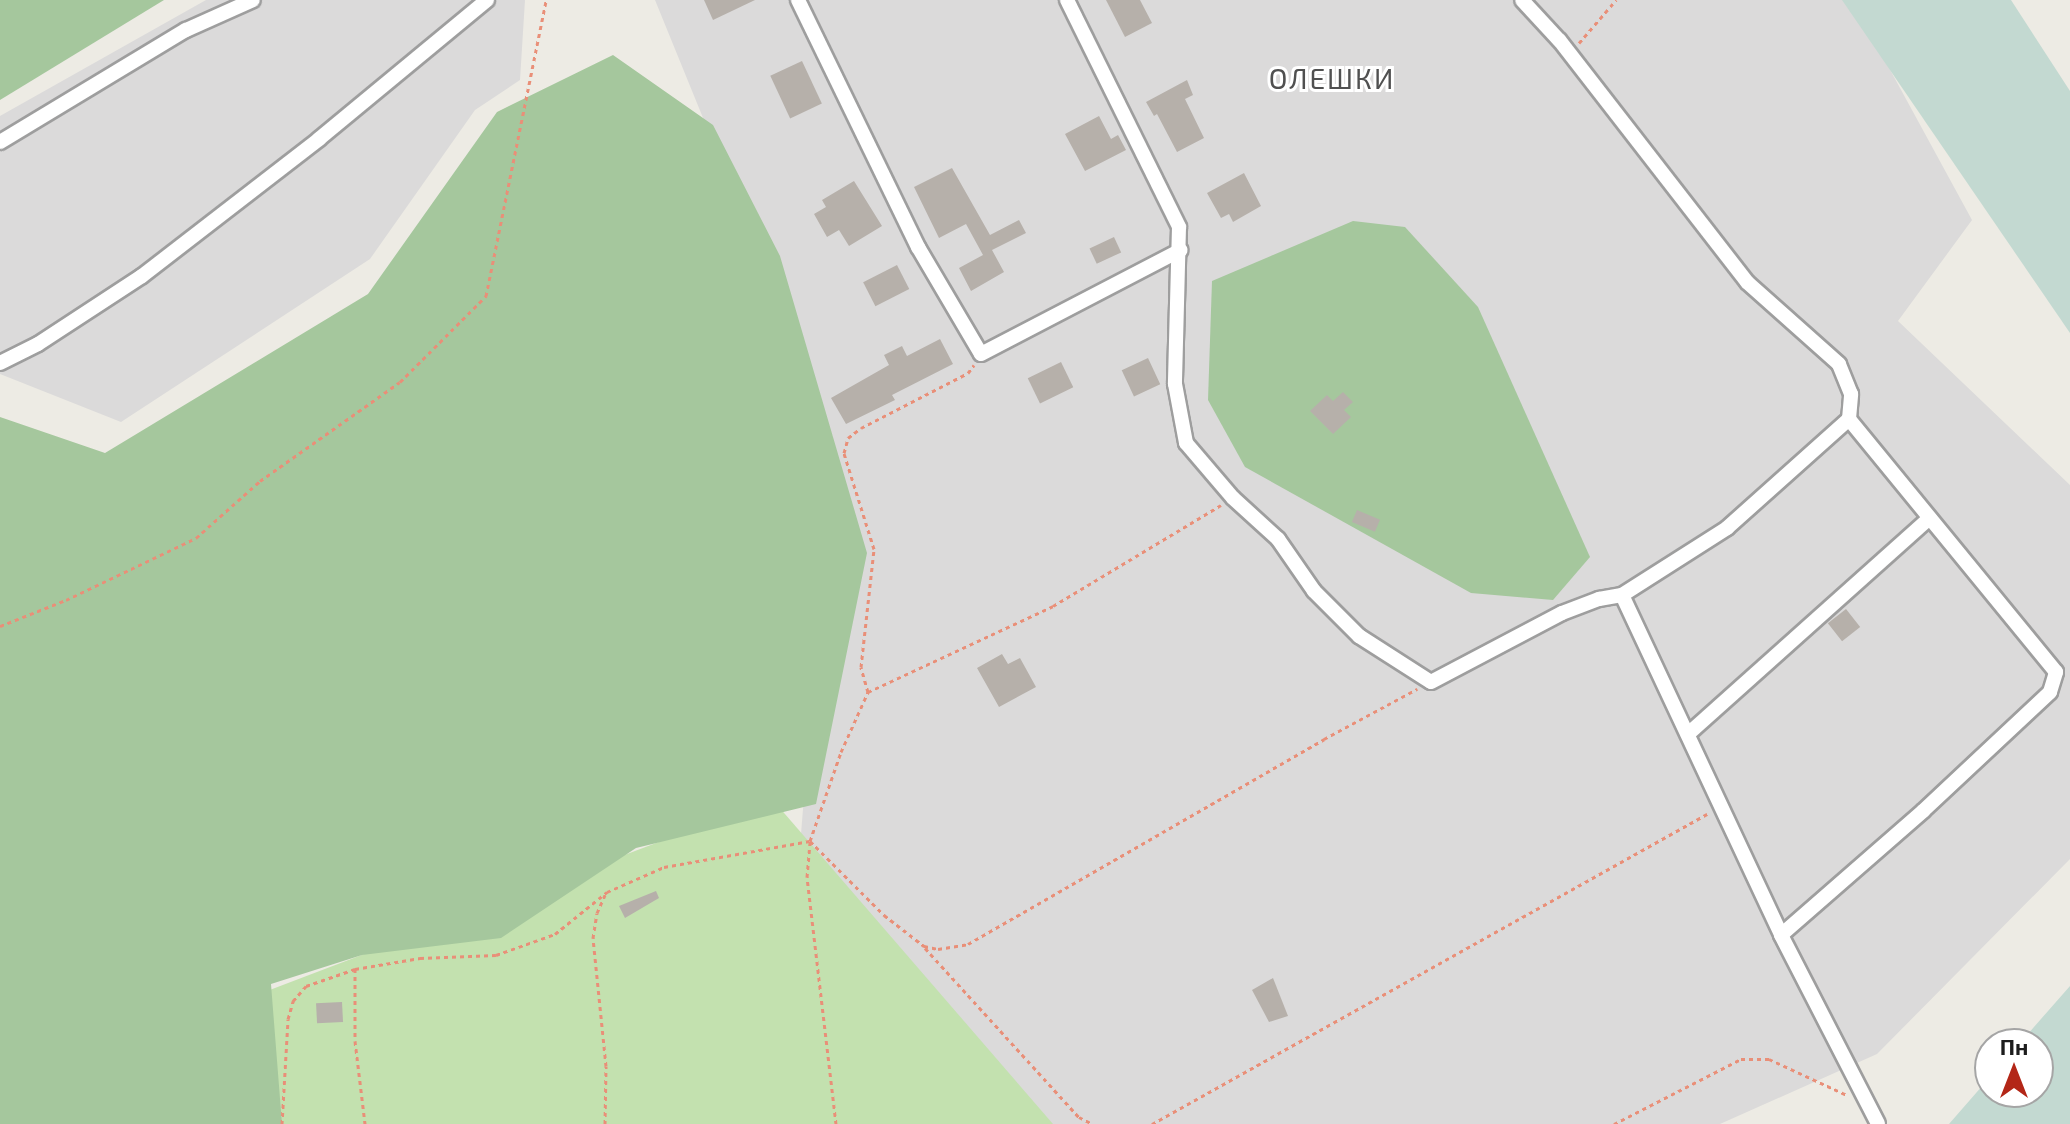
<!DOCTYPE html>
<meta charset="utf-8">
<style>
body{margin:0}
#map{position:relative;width:2070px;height:1124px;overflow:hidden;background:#edebe4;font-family:"Exo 2",sans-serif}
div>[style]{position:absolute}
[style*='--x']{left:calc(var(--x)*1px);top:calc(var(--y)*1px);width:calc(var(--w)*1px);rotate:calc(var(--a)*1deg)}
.residential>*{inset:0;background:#dbdada}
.grass>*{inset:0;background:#c3e1af}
.forest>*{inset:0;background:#a5c79d}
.wetland>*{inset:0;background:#c3d9d1}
.building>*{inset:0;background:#b6b0aa;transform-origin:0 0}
.path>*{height:3px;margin-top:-1.5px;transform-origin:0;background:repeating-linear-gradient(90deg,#e98f78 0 4px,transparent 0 8px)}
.roads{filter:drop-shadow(2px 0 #9e9e9e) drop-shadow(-2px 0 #9e9e9e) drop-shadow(0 2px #9e9e9e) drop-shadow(0 -2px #9e9e9e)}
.minor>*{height:14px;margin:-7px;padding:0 7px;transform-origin:7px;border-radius:7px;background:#fff}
span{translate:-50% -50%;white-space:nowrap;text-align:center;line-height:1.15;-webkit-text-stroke:6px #fff;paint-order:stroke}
.quarter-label{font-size:28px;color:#505050;letter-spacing:2px}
.north{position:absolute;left:1974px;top:1028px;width:80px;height:80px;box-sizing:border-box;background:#fff;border:2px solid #a5a5a5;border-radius:50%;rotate:0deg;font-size:22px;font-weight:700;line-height:32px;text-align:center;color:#1d1d1d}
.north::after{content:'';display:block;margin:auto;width:28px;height:36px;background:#b32617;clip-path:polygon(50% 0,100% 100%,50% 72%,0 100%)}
</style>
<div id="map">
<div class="residential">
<i style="clip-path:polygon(206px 0,525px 0,520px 80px,475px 110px,370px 259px,121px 422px,0 374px,0 116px)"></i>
<i style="clip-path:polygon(655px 0,1852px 0,1972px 220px,1898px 321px,2070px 485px,2070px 859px,1877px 1054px,1720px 1124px,1052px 1124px,801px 834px,833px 437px)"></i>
</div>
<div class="grass">
<i style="clip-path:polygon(772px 799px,1053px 1124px,0 1124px,46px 1075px)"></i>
</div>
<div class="forest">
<i style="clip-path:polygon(0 0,164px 0,0 100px)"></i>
<i style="clip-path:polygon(613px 55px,713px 125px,780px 256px,867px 553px,816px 804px,636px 848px,501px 938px,362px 955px,271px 984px,282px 1124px,0 1124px,0 417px,105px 453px,368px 294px,497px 112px)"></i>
<i style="clip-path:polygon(1353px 221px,1405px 227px,1478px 307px,1590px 557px,1553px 600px,1471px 593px,1245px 467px,1208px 400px,1212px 281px)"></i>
</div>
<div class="wetland">
<i style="clip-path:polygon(1842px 0,2011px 0,2070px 91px,2070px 333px)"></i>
<i style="clip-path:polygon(2070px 986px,2070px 1124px,1949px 1124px,1990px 1077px,1990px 1092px,2038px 1092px,2038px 1044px,2019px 1044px)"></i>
</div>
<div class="building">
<i style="clip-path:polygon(704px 0,755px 0,713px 20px)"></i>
<i style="clip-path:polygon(1106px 0,1140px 0,1152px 23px,1125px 37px)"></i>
<i style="left:802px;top:61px;width:47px;height:35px;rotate:65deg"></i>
<i style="clip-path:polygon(1187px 80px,1193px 95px,1185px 99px,1204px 138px,1177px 152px,1157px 114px,1154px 116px,1146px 102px)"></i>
<i style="clip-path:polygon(1099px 116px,1111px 139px,1118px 135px,1126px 150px,1085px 171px,1065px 134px)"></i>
<i style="clip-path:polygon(952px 168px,990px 235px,1019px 220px,1026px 233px,992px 250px,1004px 272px,971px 291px,959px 268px,983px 255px,966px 224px,939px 238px,914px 187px)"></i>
<i style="clip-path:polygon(1244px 173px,1261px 206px,1233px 222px,1229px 214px,1221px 218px,1207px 193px)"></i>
<i style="clip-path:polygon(854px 181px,882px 226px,849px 246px,839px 230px,827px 237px,814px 214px,826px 207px,822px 200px)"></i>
<i style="left:1114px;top:237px;width:17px;height:27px;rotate:65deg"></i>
<i style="left:897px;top:265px;width:27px;height:38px;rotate:63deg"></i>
<i style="clip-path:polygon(940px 339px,953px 364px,892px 395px,895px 400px,846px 424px,831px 398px,889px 365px,884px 355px,902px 346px,907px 356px)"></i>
<i style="left:1148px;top:358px;width:29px;height:29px;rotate:65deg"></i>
<i style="left:1061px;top:362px;width:28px;height:37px;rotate:64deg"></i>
<i style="clip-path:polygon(1343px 392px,1353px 402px,1344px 410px,1351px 417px,1333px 434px,1310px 411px,1327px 395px,1333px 401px)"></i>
<i style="left:1357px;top:510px;width:25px;height:13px;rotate:23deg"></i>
<i style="left:1846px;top:609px;width:23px;height:23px;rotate:52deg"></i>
<i style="clip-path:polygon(1002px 654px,1008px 664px,1020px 658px,1036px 687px,999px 707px,977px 668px)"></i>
<i style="clip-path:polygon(656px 891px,659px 898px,625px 918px,619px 906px)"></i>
<i style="clip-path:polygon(1273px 978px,1288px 1016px,1269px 1022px,1252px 990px)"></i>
<i style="left:342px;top:1002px;width:20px;height:26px;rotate:87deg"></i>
</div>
<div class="path">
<i style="--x:1579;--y:43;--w:57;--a:-49.3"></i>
<i style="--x:0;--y:626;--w:71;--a:-21.5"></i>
<i style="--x:66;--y:600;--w:144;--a:-25.5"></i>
<i style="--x:196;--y:538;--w:86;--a:-41.7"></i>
<i style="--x:260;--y:481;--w:171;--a:-35.3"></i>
<i style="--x:400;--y:382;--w:122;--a:-45"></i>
<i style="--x:486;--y:296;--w:302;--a:-78.5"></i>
<i style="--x:868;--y:692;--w:204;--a:-24.9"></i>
<i style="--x:1053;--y:606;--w:196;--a:-31"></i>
<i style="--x:925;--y:948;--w:229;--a:47.7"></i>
<i style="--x:1079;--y:1117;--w:16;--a:27"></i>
<i style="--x:355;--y:969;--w:72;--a:90"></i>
<i style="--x:355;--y:1041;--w:84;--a:83.1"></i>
<i style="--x:282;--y:1124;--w:105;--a:-86.7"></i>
<i style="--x:288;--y:1019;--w:19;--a:-74"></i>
<i style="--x:293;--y:1001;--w:20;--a:-49"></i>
<i style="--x:306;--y:986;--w:52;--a:-19.1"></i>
<i style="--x:355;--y:969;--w:66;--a:-9.6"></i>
<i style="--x:420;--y:958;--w:76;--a:-2.3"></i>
<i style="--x:496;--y:955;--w:63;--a:-19.6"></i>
<i style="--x:555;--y:934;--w:67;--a:-38.9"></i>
<i style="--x:607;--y:892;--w:62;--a:-23.7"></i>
<i style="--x:664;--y:867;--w:148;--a:-10.1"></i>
<i style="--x:810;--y:841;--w:105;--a:45"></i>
<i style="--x:884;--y:915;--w:51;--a:37.8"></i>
<i style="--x:924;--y:946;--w:14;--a:12"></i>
<i style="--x:938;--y:949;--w:30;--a:-9"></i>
<i style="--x:968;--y:944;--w:411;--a:-29.9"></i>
<i style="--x:1324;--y:739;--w:106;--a:-28.3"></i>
<i style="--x:605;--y:1124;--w:58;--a:-89"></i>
<i style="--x:606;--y:1066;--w:129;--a:-95.8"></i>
<i style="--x:593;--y:938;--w:25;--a:-81"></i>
<i style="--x:597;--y:913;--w:20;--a:-66"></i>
<i style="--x:836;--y:1124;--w:249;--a:-96.7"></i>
<i style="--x:807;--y:877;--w:36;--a:-85"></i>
<i style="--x:810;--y:841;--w:94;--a:-70.8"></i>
<i style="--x:841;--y:752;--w:66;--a:-65.8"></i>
<i style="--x:868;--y:692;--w:26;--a:-106"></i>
<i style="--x:861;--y:667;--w:119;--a:-83.7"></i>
<i style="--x:874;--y:549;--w:101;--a:-107.4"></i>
<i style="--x:844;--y:453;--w:16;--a:-75"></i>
<i style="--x:848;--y:438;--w:16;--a:-38"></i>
<i style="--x:861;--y:428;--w:120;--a:-27.2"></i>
<i style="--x:968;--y:373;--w:10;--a:-53"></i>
<i style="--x:1152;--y:1124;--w:636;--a:-29.19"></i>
<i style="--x:1614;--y:1124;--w:143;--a:-27.1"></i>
<i style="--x:1741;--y:1059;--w:28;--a:0"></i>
<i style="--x:1769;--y:1059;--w:86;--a:24.8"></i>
</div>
<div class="roads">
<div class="minor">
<i style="--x:798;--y:0;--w:275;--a:64.1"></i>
<i style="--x:918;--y:247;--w:124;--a:59.5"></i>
<i style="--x:981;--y:354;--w:225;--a:-27.5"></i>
<i style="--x:1067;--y:0;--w:253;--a:63.7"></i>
<i style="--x:1179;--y:227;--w:157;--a:91.5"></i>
<i style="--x:1175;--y:384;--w:60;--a:79.4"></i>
<i style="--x:1186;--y:443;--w:72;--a:49.5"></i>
<i style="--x:1233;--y:498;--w:61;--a:42.3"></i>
<i style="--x:1278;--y:539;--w:63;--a:55.3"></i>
<i style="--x:1314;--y:591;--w:64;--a:45"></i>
<i style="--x:1359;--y:636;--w:85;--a:32.6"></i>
<i style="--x:1431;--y:682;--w:148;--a:-27.8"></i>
<i style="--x:1562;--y:613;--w:40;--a:-21"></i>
<i style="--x:1599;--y:599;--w:23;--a:-10"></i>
<i style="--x:1622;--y:595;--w:125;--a:-32.5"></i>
<i style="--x:1727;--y:528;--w:164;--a:-41.8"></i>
<i style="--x:1849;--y:419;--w:25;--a:-85"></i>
<i style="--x:1851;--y:394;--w:32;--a:-112"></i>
<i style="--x:1839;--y:364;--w:123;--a:-138.3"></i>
<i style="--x:1747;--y:282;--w:306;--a:-127.8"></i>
<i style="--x:1559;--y:40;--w:54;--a:-132.8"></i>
<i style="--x:0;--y:142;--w:217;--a:-31.1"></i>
<i style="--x:186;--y:30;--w:73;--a:-24.1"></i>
<i style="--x:0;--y:363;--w:42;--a:-26.6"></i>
<i style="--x:38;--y:344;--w:124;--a:-33.2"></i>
<i style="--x:142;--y:276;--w:224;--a:-37.7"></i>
<i style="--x:319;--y:139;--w:218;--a:-39.6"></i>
<i style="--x:1622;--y:595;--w:375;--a:64.9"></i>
<i style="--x:1781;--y:935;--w:212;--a:62.8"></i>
<i style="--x:1688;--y:734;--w:324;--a:-41.8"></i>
<i style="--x:1781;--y:935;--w:189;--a:-41.1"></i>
<i style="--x:1923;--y:811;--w:174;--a:-43.1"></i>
<i style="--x:2050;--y:692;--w:21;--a:-73"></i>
<i style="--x:2056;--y:672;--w:327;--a:-129.3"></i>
</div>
</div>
<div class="quarter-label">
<span style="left:1332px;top:78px">ОЛЕШКИ</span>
</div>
<div class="north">Пн</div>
</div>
